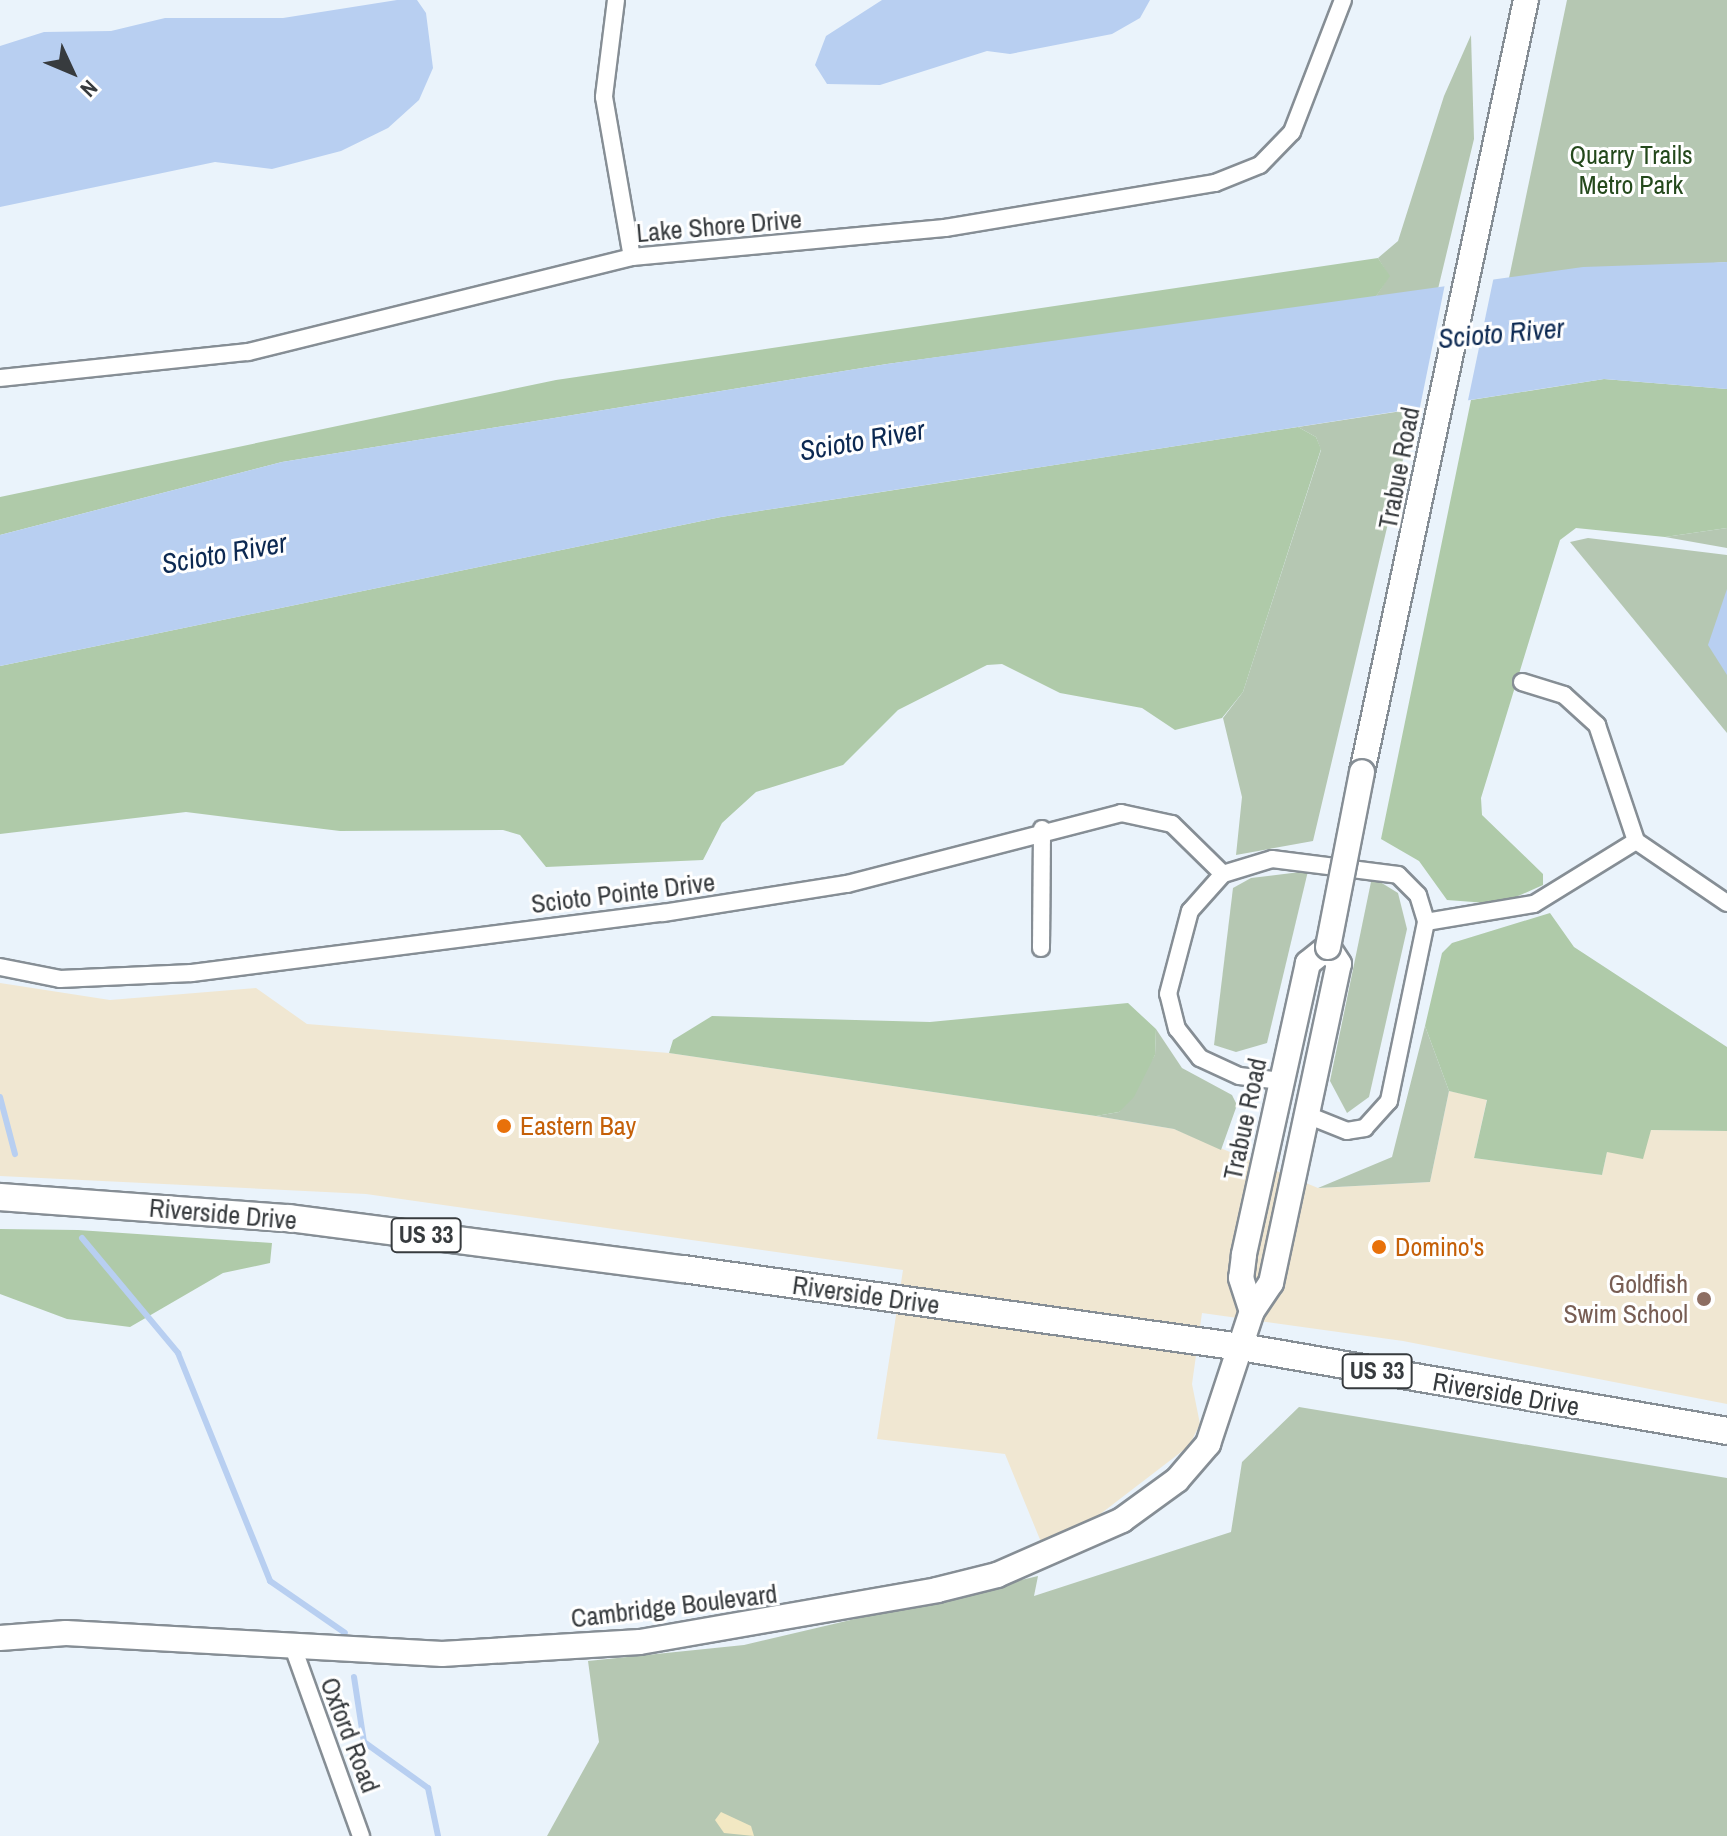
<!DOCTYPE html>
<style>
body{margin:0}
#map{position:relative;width:1727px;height:1836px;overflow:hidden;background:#eaf3fb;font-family:"Archivo Narrow",sans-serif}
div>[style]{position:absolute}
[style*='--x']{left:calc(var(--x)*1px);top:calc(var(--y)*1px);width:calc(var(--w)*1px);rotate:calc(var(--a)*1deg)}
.commercial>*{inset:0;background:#f0e7d2}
.green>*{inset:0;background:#b5c7b2}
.forest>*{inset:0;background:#afcaa9}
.sand>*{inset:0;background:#f2e8c3}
.water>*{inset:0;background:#b8cff1}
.pier>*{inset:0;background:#eaf3fb}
.stream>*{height:6px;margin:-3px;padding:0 3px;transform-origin:3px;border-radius:3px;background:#b8cff1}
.roads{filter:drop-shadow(2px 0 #868e95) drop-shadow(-2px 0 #868e95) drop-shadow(0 2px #868e95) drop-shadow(0 -2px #868e95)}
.street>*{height:16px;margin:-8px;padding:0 8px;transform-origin:8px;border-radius:8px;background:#fff}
.secondary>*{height:24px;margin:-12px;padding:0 12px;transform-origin:12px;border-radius:12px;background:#fff}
.primary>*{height:26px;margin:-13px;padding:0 13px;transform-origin:13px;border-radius:13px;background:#fff}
.bridges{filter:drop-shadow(2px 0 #868e95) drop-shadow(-2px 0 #868e95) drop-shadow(0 2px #868e95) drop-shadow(0 -2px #868e95)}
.secondary-bridge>*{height:24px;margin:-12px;padding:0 12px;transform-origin:12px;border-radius:12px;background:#fff}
.dots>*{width:22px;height:22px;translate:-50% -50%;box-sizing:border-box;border:4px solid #fff;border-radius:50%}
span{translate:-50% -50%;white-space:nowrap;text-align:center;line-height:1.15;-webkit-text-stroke:6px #fff;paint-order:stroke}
.shield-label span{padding:2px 6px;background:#fff;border:2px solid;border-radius:6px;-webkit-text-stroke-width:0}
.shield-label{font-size:24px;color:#373b3e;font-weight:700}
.park-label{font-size:26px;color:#24491c}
.street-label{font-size:26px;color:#373b3e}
.food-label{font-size:26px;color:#c56008}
.left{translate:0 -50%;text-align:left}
.education-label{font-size:26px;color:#785e54}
.right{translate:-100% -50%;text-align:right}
.water-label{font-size:28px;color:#0c2952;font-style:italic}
.north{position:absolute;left:32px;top:32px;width:80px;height:80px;-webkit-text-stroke:6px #fff;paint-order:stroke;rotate:134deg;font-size:22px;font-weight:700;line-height:32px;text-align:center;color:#373b3e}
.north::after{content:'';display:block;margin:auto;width:28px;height:36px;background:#373b3e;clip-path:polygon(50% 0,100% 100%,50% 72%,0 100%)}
</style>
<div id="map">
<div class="commercial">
<i style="clip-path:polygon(0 983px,110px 1000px,256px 988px,307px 1024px,669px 1053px,1096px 1116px,1174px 1129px,1318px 1188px,1430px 1182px,1449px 1091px,1487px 1099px,1474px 1158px,1602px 1175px,1607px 1152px,1651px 1130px,1727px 1131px,1727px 1404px,1403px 1341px,1202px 1313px,1192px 1384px,1200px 1424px,1189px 1446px,1099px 1515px,1041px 1542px,1005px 1454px,877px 1439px,903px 1270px,366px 1194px,0 1176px)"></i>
</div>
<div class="green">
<i style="clip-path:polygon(1567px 0,1727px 0,1727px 262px,1509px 278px)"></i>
<i style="clip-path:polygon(1471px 35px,1474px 139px,1438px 289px,1375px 298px,1389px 276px,1378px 258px,1398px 241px,1444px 96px)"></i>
<i style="clip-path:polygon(1415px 409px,1313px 841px,1236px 855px,1242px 797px,1223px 718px,1243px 692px,1321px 450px,1316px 437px,1298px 427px)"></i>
<i style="clip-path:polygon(1727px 528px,1727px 548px,1665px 537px)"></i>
<i style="clip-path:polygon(1588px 538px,1727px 555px,1727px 733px,1570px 542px)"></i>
<i style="clip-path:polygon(1308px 871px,1267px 1043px,1236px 1052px,1214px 1045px,1233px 888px,1251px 878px)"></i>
<i style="clip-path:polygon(1372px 877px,1398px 893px,1407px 929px,1369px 1097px,1347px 1113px,1330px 1081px)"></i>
<i style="clip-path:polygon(1425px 1026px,1449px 1091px,1430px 1182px,1318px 1188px,1392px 1157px)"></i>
<i style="clip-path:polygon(1156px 1029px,1182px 1068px,1232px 1095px,1237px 1105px,1221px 1150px,1174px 1129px,1096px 1116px,1119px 1112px,1155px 1055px)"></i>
<i style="clip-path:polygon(1299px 1407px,1727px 1478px,1727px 1836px,547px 1836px,599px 1742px,588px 1661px,744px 1645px,1038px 1576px,1034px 1596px,1231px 1532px,1242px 1462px)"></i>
</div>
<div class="forest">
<i style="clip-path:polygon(1378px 258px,1390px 276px,1375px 298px,887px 364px,282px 462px,0 535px,0 497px,556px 380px)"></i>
<i style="clip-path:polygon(1604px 379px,1727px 389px,1727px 528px,1665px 537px,1576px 528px,1560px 540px,1481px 798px,1482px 815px,1543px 874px,1543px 885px,1500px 904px,1447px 900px,1419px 861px,1381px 839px,1471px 400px)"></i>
<i style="clip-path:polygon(1298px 427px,1316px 437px,1321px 449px,1243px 692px,1222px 718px,1175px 730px,1142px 708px,1060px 693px,1002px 664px,987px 665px,898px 710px,843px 765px,756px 792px,722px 823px,703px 860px,546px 867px,520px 835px,503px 830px,340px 831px,186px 812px,0 834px,0 666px,721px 517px)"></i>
<i style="clip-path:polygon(1550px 913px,1574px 947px,1727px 1047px,1727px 1131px,1651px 1130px,1643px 1159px,1607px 1152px,1602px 1175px,1474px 1158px,1487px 1100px,1449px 1091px,1425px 1026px,1442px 953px,1452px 943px)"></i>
<i style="clip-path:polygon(1128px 1003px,1156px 1029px,1155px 1055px,1134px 1097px,1119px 1112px,1096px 1116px,669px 1053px,673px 1040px,712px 1016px,930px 1022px)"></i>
<i style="clip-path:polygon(0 1229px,78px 1230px,272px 1243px,270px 1263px,223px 1273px,130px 1327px,67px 1319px,0 1294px)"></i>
</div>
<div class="sand">
<i style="clip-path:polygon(721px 1812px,751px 1826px,754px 1836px,724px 1833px,715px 1820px)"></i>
</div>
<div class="water">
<i style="clip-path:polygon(397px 0,417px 0,426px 13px,433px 68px,419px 100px,388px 128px,341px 151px,272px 169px,215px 162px,0 207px,0 46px,44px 32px,111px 31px,165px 18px,283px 18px)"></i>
<i style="clip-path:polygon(882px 0,1150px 0,1140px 18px,1112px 34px,1010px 54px,987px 51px,880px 85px,827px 84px,815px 65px,826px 36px)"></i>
<i style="clip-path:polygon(1727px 262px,1727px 389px,1604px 379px,721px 517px,0 666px,0 535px,282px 462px,887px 364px,1583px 267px)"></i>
<i style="clip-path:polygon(1727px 589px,1727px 675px,1708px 645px)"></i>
</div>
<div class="pier">
<i style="clip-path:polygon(1494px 276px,1467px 405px,1419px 412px,1445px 284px)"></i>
</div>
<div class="stream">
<i style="--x:0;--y:1097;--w:59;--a:75.3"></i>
<i style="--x:82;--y:1238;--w:150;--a:50.1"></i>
<i style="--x:178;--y:1353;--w:246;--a:68"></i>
<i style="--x:270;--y:1581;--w:91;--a:34.7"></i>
<i style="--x:354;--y:1677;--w:66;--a:81.3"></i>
<i style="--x:364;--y:1742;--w:79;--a:35.7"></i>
<i style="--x:428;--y:1788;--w:49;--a:78.2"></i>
</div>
<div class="roads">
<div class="street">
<i style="--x:616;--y:0;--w:98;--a:97.1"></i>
<i style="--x:604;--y:97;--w:162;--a:80.1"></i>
<i style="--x:0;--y:378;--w:249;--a:-6"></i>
<i style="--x:248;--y:352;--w:396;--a:-13.9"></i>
<i style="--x:632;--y:257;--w:314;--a:-5.3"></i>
<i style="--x:945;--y:228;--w:274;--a:-9.5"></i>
<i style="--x:1215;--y:183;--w:48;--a:-21.8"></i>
<i style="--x:1260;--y:165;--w:46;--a:-45.9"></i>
<i style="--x:1292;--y:132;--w:142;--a:-68.9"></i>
<i style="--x:1522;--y:682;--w:44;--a:17.2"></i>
<i style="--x:1564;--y:695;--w:45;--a:42.3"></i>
<i style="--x:1597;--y:725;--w:122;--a:71.4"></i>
<i style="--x:1426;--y:922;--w:109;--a:-9.5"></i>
<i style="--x:1534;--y:904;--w:120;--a:-31.7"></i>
<i style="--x:1636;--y:841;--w:110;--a:34.3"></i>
<i style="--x:1041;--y:948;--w:119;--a:-89.5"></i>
<i style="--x:0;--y:967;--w:61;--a:11.3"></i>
<i style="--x:60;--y:979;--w:132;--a:-2.6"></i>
<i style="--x:192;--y:973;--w:475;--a:-7.3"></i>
<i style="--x:663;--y:913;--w:186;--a:-9"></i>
<i style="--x:847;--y:884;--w:283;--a:-14.5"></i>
<i style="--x:1121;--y:813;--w:52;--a:12.2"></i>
<i style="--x:1172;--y:824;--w:71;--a:44.4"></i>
<i style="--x:1281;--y:1081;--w:42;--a:-173.2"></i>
<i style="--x:1239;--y:1076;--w:43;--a:-155.2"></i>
<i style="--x:1200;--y:1058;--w:37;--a:-128"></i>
<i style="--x:1177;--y:1029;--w:36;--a:-104"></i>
<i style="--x:1168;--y:994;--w:86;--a:-75.2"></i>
<i style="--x:1190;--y:911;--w:50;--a:-48.3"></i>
<i style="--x:1223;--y:874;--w:51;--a:-17"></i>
<i style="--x:1272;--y:859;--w:127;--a:7.2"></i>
<i style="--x:1398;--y:875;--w:28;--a:45"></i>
<i style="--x:1418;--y:895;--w:28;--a:73"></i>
<i style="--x:1426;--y:922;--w:183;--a:101.7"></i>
<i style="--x:1389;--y:1101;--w:36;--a:132"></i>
<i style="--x:1365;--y:1128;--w:18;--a:171"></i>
<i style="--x:1347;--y:1131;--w:43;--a:-158.2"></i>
<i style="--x:294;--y:1650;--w:198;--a:70.2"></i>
</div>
<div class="secondary">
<i style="--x:1362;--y:772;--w:789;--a:-78.01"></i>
<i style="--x:0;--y:1638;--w:66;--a:-4.3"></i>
<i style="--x:66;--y:1633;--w:377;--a:3.2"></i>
<i style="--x:442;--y:1654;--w:198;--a:-3.5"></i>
<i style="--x:640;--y:1642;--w:302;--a:-9.9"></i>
<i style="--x:937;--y:1590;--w:62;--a:-14"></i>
<i style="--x:997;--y:1575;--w:137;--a:-23.7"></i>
<i style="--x:1122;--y:1520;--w:68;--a:-36"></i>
<i style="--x:1177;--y:1480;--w:48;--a:-49.3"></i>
<i style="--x:1208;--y:1444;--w:140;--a:-71.7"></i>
<i style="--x:1252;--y:1311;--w:34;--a:-56"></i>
<i style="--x:1271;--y:1283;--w:326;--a:-78"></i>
<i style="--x:1339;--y:964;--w:20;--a:-123"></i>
<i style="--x:1328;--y:947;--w:26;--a:141"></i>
<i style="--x:1308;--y:963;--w:299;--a:102.4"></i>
<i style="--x:1244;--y:1255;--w:23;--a:97"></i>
<i style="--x:1241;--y:1278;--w:35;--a:72"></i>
</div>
<div class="primary">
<i style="--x:0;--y:1197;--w:290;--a:4.2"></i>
<i style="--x:289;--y:1218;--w:397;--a:7.4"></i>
<i style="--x:683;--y:1269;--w:563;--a:7.96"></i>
<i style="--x:1241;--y:1347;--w:493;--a:9.8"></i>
</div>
</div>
<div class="bridges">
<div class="secondary-bridge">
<i style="--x:1328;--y:947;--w:178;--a:-79"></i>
</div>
</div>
<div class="dots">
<i style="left:504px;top:1126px;background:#e8710a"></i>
<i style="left:1379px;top:1247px;background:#e8710a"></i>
<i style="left:1704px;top:1299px;background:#8d6e63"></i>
</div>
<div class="shield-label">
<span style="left:426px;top:1235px">US 33</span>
<span style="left:1377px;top:1371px">US 33</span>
</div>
<div class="park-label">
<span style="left:1631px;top:170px">Quarry Trails<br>Metro Park</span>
</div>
<div class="street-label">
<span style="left:719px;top:226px;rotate:-5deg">Lake Shore Drive</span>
<span style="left:1399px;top:468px;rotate:-79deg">Trabue Road</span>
<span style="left:623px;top:893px;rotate:-7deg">Scioto Pointe Drive</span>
<span style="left:1245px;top:1119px;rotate:-78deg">Trabue Road</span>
<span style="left:223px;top:1214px;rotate:5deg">Riverside Drive</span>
<span style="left:866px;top:1295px;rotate:8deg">Riverside Drive</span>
<span style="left:1506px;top:1394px;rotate:10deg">Riverside Drive</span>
<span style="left:674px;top:1606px;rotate:-7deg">Cambridge Boulevard</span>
<span style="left:350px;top:1735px;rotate:69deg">Oxford Road</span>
</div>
<div class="food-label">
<span class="left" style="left:520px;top:1126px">Eastern Bay</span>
<span class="left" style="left:1395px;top:1247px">Domino's</span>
</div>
<div class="education-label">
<span class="right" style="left:1688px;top:1299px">Goldfish<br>Swim School</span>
</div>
<div class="water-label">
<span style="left:1501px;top:333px;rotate:-5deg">Scioto River</span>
<span style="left:862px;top:440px;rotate:-10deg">Scioto River</span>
<span style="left:224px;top:553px;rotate:-10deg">Scioto River</span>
</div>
<div class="north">N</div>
</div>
